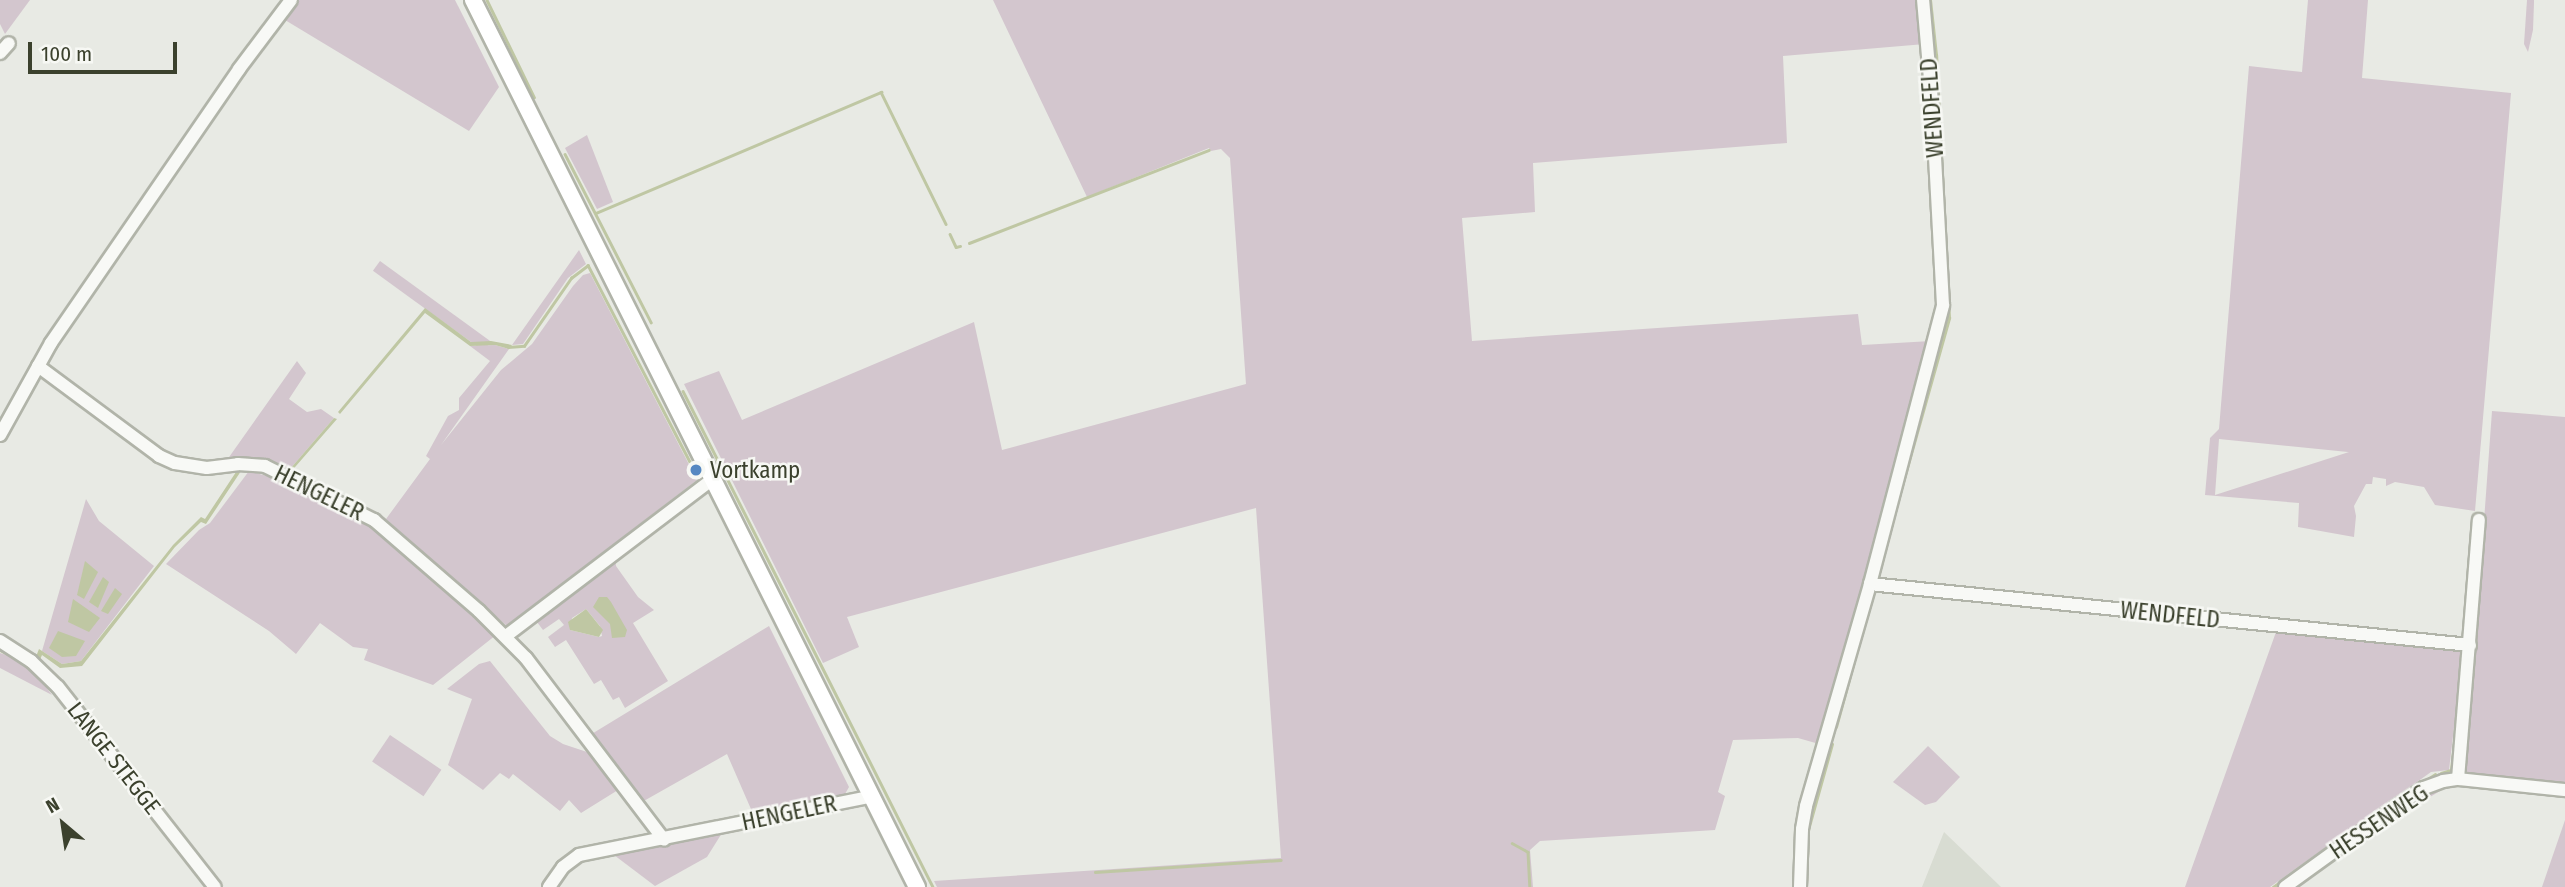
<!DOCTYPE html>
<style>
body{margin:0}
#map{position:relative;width:2565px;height:887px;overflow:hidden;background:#e8eae4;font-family:"Fira Sans Condensed",sans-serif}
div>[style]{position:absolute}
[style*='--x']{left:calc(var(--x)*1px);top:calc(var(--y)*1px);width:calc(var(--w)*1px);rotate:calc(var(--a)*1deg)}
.built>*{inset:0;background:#d8dcd2}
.green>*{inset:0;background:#d3c6ce;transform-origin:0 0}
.water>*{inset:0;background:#bfc7a3}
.stream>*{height:2.5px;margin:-1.25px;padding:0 1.25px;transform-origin:1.25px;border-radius:1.25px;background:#bfc7a3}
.roads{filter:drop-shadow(2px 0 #b1b4a9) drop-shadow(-2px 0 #b1b4a9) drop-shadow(0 2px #b1b4a9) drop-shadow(0 -2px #b1b4a9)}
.minor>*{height:12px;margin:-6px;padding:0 6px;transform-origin:6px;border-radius:6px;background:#f8f9f6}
.major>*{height:16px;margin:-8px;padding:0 8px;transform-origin:8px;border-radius:8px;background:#fff}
.dots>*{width:19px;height:19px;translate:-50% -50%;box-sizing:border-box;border:4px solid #f7f8f4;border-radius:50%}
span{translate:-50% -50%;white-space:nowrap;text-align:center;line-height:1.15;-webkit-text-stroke:5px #f7f8f4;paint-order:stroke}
.street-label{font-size:23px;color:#3b412d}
.poi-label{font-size:23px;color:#3b412d}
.left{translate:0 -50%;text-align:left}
.north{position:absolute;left:28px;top:789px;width:70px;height:70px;-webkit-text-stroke:5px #f7f8f4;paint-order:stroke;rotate:331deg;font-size:19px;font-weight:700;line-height:28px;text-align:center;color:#3b412d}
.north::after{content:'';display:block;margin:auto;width:24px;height:32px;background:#3b412d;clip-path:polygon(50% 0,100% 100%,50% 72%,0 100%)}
.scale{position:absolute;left:28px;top:42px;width:149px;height:32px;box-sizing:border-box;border:4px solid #3b412d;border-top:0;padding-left:9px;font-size:21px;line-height:24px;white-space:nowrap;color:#3b412d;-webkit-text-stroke:5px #f7f8f4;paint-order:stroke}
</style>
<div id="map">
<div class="built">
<i style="clip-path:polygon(1944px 832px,1969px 856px,2001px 887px,1922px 887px)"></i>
</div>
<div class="green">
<i style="clip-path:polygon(0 0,30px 0,5px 34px,0 24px)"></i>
<i style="clip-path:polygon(299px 0,455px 0,499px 87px,469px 131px,285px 20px)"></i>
<i style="clip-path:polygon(993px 0,1918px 0,1925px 44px,1783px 56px,1787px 143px,1533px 163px,1535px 212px,1462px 218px,1472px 341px,1858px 314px,1862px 345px,1931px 341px,1819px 744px,1798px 738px,1733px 740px,1718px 792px,1725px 796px,1715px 830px,1540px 841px,1530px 850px,1533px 887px,937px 887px,934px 881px,1281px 858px,1256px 508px,847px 617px,859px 647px,823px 663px,684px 384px,719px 371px,742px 420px,974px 322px,1002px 450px,1246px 384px,1230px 158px,1221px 149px,1211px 151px,1209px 148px,1087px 197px)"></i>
<i style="clip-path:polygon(evenodd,2308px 0,2368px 0,2362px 78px,2511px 93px,2475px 511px,2435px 505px,2424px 487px,2395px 482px,2386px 486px,2386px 479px,2373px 477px,2372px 484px,2366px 484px,2354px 506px,2356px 516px,2354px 537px,2298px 527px,2299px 503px,2205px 495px,2210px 438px,2219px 429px,2249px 66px,2302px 72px,2308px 0,2219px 439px,2348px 452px,2349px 452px,2215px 495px,2219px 439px)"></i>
<i style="clip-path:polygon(2527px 0,2534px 0,2534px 3px,2533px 30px,2528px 52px,2524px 44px)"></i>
<i style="clip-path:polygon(587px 135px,613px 202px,597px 209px,565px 148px)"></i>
<i style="clip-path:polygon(579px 250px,586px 264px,568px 278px,523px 344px,512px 345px)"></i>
<i style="left:380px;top:261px;width:137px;height:12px;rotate:36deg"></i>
<i style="clip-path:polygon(590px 273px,697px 480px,507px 626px,386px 519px,430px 459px,426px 456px,448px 416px,459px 410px,459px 398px,490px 361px,470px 346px,495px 345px,509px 349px,441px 445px,501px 370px,532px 344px,573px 286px,583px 275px)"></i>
<i style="clip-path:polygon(297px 361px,306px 373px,289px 399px,307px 412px,321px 409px,334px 418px,290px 469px,272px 461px,250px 458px,227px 460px)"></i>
<i style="clip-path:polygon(2492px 411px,2565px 417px,2565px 785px,2466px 775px,2461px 771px,2475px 645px)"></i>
<i style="clip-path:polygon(249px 471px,278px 479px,380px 531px,496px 635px,433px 685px,364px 660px,368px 649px,353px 647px,320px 623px,296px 654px,269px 631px,166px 564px,199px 530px,210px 523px)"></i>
<i style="clip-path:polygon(86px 499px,99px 521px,154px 566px,81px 661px,62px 664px,42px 651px)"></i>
<i style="clip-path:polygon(evenodd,615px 557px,616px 566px,638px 597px,654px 610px,633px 623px,668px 681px,625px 708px,619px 697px,613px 700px,601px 680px,594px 684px,566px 640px,555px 647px,548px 637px,564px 625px,559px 619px,543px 630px,534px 618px,615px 557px,586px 609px,600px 626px,602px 636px,599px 637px,570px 630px,572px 618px,586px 609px)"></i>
<i style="clip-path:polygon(769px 626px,849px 787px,845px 794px,839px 799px,754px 816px,727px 754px,642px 802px,590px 735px)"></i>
<i style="clip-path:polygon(2276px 632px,2463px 651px,2449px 770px,2431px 772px,2270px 887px,2185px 887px)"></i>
<i style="clip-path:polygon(0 653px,19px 659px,36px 674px,52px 695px,0 668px)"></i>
<i style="clip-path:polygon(490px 661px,550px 736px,563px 744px,590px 753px,618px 790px,581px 813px,569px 800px,560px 811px,513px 774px,509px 779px,500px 773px,483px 790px,448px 765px,472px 699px,447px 689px,479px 664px)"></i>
<i style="left:390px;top:735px;width:62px;height:32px;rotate:34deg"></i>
<i style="clip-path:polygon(1928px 746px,1960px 777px,1936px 802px,1925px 805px,1893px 782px)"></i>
<i style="clip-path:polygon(2450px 785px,2390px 821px,2298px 887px,2290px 887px,2431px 791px)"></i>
<i style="clip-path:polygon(2565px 820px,2565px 887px,2542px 887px)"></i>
<i style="clip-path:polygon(722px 833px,707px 857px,655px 886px,614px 855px)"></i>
</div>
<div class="water">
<i style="clip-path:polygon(425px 308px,471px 342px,491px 341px,512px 345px,509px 349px,495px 345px,470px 346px,425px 313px,340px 414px,338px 412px)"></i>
<i style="clip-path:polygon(334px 418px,337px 419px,289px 474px,249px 461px,250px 458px,273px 461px,290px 469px)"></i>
<i style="clip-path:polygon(243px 468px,206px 524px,201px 522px,175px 547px,82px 666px,60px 668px,42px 655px,39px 662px,35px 659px,39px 649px,62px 664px,81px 661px,173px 545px,201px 517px,205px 519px,238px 469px)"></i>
<i style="clip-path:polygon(85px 561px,98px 572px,84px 599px,77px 595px)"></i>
<i style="clip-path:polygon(103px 577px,109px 582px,98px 608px,89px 602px)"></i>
<i style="clip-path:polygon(115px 588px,122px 594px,108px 614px,101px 611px)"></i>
<i style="clip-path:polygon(599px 597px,607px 597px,611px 602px,627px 630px,625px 637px,612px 638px,610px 624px,593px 607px)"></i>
<i style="clip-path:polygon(73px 599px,100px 618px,89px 632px,68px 622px)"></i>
<i style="clip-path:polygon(586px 609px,603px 630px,599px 637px,570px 630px,568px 622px)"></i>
<i style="clip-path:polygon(58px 631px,85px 641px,76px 656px,62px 657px,49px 648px)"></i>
</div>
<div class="stream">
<i style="--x:487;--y:0;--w:108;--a:64.1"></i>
<i style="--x:565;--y:154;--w:189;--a:62.9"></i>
<i style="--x:596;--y:213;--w:310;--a:-23"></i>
<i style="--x:881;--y:92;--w:147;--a:63.8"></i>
<i style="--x:950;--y:234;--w:14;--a:65"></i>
<i style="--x:956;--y:247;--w:4;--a:-14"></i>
<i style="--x:969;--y:243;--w:257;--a:-21.2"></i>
<i style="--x:508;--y:347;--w:16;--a:-4"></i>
<i style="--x:524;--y:346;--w:83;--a:-55.3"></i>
<i style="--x:571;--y:278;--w:21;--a:-37"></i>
<i style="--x:588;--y:265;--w:239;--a:62.6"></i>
<i style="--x:683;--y:391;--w:555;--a:63.25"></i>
<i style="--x:1898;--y:500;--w:189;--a:-74.3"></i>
<i style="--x:1949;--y:318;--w:263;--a:-92.8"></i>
<i style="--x:1936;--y:55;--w:55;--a:-96.2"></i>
<i style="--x:0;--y:650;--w:18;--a:27"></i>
<i style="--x:1836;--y:727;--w:68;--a:-74.7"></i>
<i style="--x:2441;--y:773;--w:10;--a:-17"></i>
<i style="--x:2451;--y:770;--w:45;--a:-83.7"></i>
<i style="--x:2403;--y:795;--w:38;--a:-33"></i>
<i style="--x:1512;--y:843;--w:18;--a:29"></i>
<i style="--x:1528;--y:852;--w:35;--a:87"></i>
<i style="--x:1095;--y:872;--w:186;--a:-3.7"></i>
<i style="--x:1806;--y:887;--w:57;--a:-88"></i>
<i style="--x:1808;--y:830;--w:89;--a:-74.4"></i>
<i style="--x:2273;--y:887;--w:143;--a:-35.6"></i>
</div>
<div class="roads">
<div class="minor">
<i style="--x:0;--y:53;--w:13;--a:-48"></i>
<i style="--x:38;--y:366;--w:151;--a:36.6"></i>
<i style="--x:159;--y:456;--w:17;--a:24"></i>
<i style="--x:175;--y:463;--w:32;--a:9"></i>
<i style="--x:207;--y:468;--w:31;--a:-7"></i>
<i style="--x:238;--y:464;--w:27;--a:4"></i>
<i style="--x:265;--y:466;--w:122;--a:26.4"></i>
<i style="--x:374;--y:520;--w:139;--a:40.9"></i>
<i style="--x:479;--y:611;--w:66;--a:45"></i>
<i style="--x:526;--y:658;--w:228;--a:52.8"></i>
<i style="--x:0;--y:435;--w:105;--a:-61"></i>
<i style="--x:51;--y:343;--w:332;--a:-55.5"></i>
<i style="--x:239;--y:69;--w:86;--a:-53"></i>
<i style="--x:1870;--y:584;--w:603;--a:5.81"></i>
<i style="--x:506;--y:636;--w:260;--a:-37.2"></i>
<i style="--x:0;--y:641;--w:37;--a:33"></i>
<i style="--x:31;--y:661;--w:37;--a:44"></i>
<i style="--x:58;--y:687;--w:254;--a:51.9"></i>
<i style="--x:2458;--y:779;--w:260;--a:-85.4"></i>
<i style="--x:549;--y:887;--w:24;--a:-55"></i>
<i style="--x:563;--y:867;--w:20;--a:-37"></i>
<i style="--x:579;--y:855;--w:300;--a:-11.3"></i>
<i style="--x:1800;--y:887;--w:58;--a:-88"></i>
<i style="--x:1802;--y:829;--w:23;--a:-80"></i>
<i style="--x:1806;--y:806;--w:231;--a:-73.9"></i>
<i style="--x:1870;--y:584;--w:288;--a:-75.3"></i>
<i style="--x:1943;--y:305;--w:203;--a:-93.1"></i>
<i style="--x:1932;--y:102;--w:102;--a:-95"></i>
<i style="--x:2285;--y:887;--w:138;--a:-35.9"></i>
<i style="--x:2397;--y:806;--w:32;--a:-34"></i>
<i style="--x:2424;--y:788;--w:20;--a:-20"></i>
<i style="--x:2443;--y:781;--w:15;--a:-8"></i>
<i style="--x:2458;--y:779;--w:108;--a:5.9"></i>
</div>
<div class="major">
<i style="--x:473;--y:0;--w:992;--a:63.41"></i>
</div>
</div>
<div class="dots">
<i style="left:696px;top:470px;background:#5688c2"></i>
</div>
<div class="street-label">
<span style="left:1932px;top:108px;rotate:-94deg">WENDFELD</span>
<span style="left:319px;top:493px;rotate:26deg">HENGELER</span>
<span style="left:2170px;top:615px;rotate:6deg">WENDFELD</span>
<span style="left:114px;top:758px;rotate:52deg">LANGE STEGGE</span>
<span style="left:789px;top:813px;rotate:-12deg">HENGELER</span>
<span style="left:2379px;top:822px;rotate:-34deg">HESSENWEG</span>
</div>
<div class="poi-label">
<span class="left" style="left:710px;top:470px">Vortkamp</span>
</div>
<div class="north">N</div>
<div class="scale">100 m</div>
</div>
